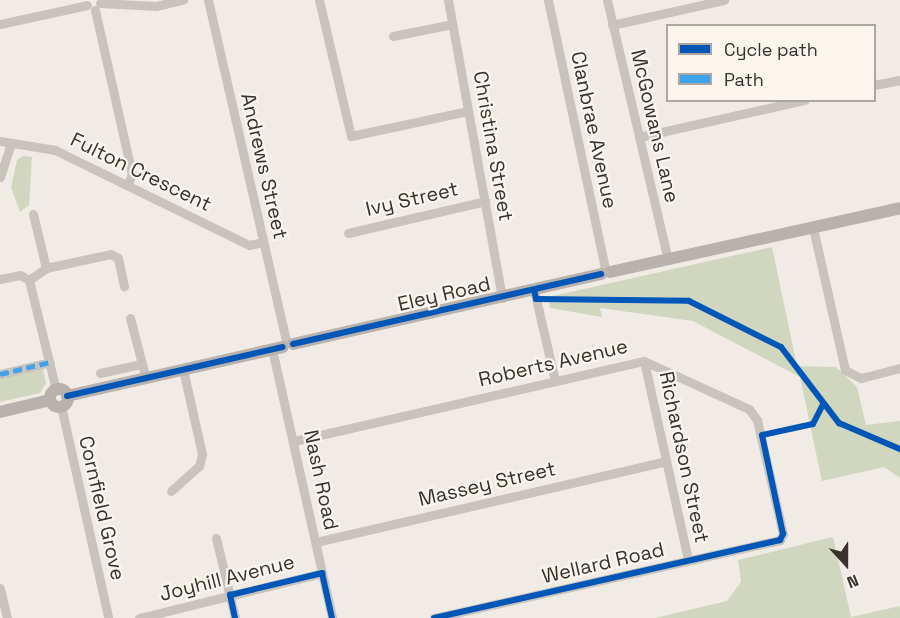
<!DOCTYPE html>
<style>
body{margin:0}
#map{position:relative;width:900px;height:618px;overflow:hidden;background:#f0ebe5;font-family:"Space Grotesk",sans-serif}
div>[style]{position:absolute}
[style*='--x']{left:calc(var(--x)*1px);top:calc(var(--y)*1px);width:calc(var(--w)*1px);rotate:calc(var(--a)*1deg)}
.green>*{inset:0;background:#d1d6bf}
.minor>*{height:9px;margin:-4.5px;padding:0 4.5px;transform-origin:4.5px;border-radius:4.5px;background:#c9c3be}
.major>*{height:12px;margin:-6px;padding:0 6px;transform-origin:6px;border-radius:6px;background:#b8b1ad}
.major>.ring{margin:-6px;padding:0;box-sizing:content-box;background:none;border:12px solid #b8b1ad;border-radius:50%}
.quiet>*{height:4.5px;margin-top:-2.25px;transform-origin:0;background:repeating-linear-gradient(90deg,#3fa3eb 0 9px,transparent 0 13.5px)}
.cycleway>*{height:6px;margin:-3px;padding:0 3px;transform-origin:3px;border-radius:3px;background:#0057b8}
span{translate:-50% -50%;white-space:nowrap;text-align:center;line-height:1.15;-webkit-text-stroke:4.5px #fbf5ee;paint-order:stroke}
.street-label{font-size:20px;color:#3b302b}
.legend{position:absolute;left:666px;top:24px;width:210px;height:78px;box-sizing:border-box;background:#fbf5ee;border:2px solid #aea6a0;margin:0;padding:8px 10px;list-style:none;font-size:18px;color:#3b302b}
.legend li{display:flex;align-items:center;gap:12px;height:30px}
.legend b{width:30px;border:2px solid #aea6a0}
.north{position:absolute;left:816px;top:534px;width:60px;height:60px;-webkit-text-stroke:4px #fbf5ee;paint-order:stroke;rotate:159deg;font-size:16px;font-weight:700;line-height:24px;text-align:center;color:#3b302b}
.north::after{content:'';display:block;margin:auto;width:21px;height:27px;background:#3b302b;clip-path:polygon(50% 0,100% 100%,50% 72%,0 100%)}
</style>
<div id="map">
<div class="green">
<i style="clip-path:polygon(23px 156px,32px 157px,29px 205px,20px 212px,11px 187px,17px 160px)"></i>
<i style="clip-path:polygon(772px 247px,797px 366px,836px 367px,857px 387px,866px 425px,900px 421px,900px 478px,884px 467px,822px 481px,800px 377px,693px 321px,600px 308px,602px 317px,550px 308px,548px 297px)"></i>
<i style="clip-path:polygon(43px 368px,46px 383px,40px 393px,0 402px,0 378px)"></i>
<i style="clip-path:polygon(833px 537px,851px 617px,900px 606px,900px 618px,655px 618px,727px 601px,741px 582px,738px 560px)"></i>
</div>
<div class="minor">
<i style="--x:208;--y:0;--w:349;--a:77.1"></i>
<i style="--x:319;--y:0;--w:140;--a:76.8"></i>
<i style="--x:351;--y:136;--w:120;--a:-12.1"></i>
<i style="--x:448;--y:0;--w:303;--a:79.7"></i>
<i style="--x:548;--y:0;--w:274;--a:78"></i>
<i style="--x:607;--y:0;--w:267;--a:76.8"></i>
<i style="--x:100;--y:3;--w:56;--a:3.1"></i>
<i style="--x:156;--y:6;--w:28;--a:-13"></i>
<i style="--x:95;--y:10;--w:168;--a:77.3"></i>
<i style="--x:132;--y:174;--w:11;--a:112"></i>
<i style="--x:0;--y:24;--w:89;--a:-12.3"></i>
<i style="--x:612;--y:25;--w:115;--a:-12.6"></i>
<i style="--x:393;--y:36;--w:60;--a:-11.5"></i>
<i style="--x:874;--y:85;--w:26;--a:-11"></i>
<i style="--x:639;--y:137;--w:170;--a:-12.6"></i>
<i style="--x:0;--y:141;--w:56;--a:9.3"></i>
<i style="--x:55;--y:150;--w:216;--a:26.1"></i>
<i style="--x:249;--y:245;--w:14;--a:-12"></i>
<i style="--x:0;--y:177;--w:36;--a:-72"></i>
<i style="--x:33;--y:214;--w:56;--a:76.5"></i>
<i style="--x:813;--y:228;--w:146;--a:77.3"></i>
<i style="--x:845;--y:370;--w:18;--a:27"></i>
<i style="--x:861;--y:378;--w:40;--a:-14.4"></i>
<i style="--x:348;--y:233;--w:141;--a:-13.1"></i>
<i style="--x:0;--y:279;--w:20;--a:-11"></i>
<i style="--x:20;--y:275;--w:10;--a:29"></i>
<i style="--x:29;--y:280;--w:21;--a:-35"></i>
<i style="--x:46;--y:268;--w:66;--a:-12.2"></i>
<i style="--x:111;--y:254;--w:8;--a:30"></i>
<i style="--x:118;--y:258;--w:29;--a:78"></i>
<i style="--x:29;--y:280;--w:113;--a:76.2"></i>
<i style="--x:534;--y:290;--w:93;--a:77"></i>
<i style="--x:130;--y:318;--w:63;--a:75.3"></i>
<i style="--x:272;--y:349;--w:276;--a:77.4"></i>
<i style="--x:644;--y:361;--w:204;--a:77.5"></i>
<i style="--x:100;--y:373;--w:42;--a:-12.4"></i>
<i style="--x:0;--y:374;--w:51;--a:-13.5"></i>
<i style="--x:61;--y:406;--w:216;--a:77.4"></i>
<i style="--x:294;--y:441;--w:359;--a:-12.9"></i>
<i style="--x:644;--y:361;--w:115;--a:24.6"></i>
<i style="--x:749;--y:409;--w:14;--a:54"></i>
<i style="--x:757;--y:420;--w:117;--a:77.2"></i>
<i style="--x:783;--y:534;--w:7;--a:117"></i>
<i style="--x:780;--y:540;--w:355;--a:167.3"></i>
<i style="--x:171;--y:491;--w:38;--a:-42"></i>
<i style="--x:199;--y:466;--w:12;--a:-76"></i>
<i style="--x:202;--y:454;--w:86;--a:-102.7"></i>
<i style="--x:216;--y:538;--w:82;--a:76.6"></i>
<i style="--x:316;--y:542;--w:359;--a:-13"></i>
<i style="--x:0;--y:588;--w:31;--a:77"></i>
<i style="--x:139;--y:618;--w:188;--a:-13.8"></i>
</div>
<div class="major">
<i style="--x:610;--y:272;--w:297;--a:-12.4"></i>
<i style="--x:293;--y:344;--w:316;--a:-12.8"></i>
<i class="ring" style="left:50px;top:389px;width:6px;height:6px"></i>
<i style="--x:67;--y:396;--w:221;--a:-12.8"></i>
<i style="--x:0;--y:412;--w:51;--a:-13.5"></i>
</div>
<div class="quiet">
<i style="--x:0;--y:374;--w:51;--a:-13.5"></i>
</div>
<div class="cycleway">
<i style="--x:534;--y:290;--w:9;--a:77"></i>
<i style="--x:536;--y:299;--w:153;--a:0.7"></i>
<i style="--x:689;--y:301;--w:103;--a:26.6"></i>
<i style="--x:781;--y:347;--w:96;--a:52.7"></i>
<i style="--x:839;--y:423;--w:66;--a:23.1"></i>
<i style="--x:293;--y:344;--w:316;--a:-12.8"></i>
<i style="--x:67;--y:396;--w:221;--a:-12.8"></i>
<i style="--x:235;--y:618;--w:24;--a:-102"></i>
<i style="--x:230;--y:595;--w:95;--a:-13.4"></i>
<i style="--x:322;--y:573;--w:46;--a:77.5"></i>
<i style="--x:434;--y:618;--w:355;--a:-12.7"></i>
<i style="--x:780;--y:540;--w:7;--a:-63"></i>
<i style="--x:783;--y:534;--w:101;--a:-102"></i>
<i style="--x:762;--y:435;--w:52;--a:-12.2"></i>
<i style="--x:813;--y:424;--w:22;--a:-63"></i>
</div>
<div class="street-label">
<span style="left:655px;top:126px;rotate:77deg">McGowans Lane</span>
<span style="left:594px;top:130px;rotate:78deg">Clanbrae Avenue</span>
<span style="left:493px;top:146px;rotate:80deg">Christina Street</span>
<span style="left:264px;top:166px;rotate:77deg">Andrews Street</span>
<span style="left:141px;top:172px;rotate:26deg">Fulton Crescent</span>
<span style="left:412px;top:199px;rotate:-13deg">Ivy Street</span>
<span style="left:444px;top:294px;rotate:-13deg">Eley Road</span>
<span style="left:553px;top:363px;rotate:-13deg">Roberts Avenue</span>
<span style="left:684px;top:457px;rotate:78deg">Richardson Street</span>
<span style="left:321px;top:480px;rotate:78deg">Nash Road</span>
<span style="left:487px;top:484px;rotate:-13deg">Massey Street</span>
<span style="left:102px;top:508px;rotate:77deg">Cornfield Grove</span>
<span style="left:603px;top:563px;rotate:-13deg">Wellard Road</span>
<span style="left:227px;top:578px;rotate:-14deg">Joyhill Avenue</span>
</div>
<ul class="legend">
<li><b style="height:8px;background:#0057b8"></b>Cycle path</li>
<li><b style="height:8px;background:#3fa3eb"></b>Path</li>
</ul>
<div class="north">N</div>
</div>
